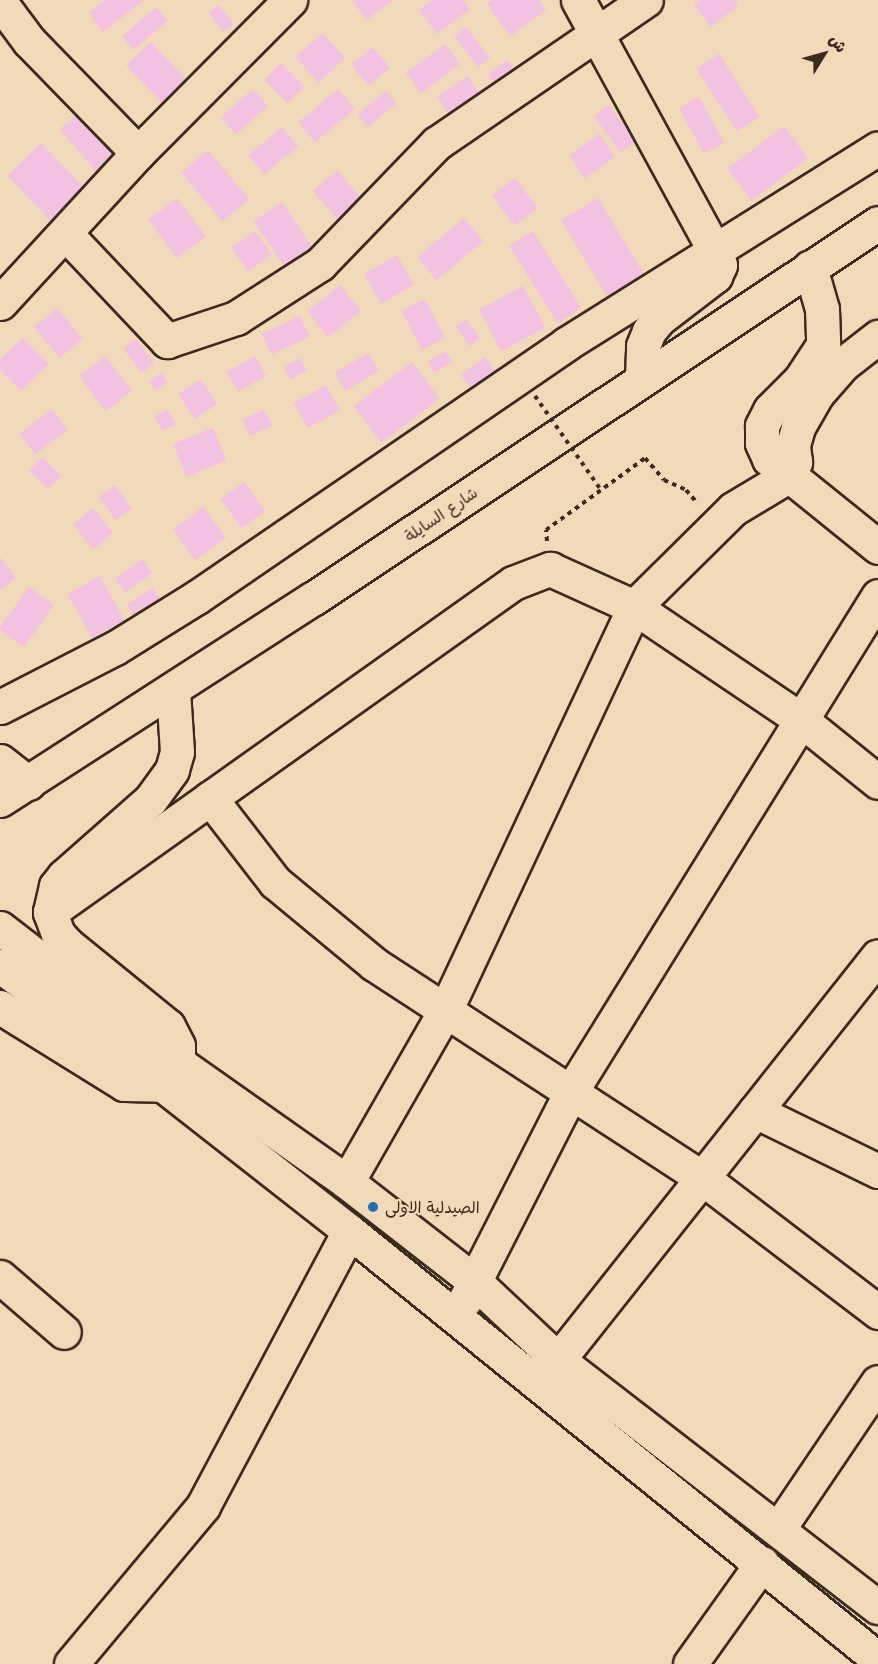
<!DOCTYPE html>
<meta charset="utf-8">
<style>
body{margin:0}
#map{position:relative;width:878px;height:1664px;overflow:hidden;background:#f0dab9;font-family:Mali,"Playpen Sans Arabic",sans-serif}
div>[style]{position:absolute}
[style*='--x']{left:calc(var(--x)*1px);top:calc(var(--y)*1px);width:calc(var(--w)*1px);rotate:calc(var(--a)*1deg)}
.building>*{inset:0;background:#f3c2e3;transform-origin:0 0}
.path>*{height:4px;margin-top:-2px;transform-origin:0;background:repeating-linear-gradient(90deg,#3b2a1e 0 4.5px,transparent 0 9px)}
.roads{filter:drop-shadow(2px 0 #3b2a1e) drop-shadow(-2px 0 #3b2a1e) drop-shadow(0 2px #3b2a1e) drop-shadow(0 -2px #3b2a1e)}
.minor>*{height:33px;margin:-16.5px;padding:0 16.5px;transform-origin:16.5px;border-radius:16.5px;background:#f0dab9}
.major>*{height:33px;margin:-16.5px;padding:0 16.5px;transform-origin:16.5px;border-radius:16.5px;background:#f0dab9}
.path-bridge>*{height:4px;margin-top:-2px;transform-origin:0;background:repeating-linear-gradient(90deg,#3b2a1e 0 4.5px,transparent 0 9px)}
.dots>*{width:16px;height:16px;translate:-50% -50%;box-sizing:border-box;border:3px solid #f0dab9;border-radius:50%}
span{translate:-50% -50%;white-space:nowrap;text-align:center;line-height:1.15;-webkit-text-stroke:4.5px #f0dab9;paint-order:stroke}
.street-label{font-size:16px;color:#3b2a1e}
.poi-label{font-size:16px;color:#3b2a1e}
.left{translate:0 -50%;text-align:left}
.north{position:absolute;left:794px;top:24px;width:60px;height:60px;-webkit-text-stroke:4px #f0dab9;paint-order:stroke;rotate:53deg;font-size:16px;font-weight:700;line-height:24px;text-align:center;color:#3b2a1e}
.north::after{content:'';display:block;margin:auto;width:21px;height:27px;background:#3b2a1e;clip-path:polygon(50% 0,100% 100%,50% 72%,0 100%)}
</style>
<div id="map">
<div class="building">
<i style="clip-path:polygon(105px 0,144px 0,103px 32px,88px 13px)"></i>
<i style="clip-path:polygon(352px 0,394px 0,366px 20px)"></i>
<i style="clip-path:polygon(432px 0,464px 0,470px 9px,437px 34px,419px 10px)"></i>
<i style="clip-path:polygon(492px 0,539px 0,546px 10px,510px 36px,487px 4px)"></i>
<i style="clip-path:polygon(700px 0,734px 0,738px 6px,711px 27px,694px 5px)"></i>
<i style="left:219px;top:5px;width:24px;height:13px;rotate:52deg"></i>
<i style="left:156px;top:7px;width:18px;height:45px;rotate:49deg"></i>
<i style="left:466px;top:27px;width:39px;height:15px;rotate:52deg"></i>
<i style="left:322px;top:33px;width:34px;height:36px;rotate:47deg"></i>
<i style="left:151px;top:42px;width:60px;height:34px;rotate:47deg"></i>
<i style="left:445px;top:44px;width:25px;height:49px;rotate:53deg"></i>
<i style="left:373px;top:47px;width:27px;height:28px;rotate:51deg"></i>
<i style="left:719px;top:54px;width:75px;height:27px;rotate:57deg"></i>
<i style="left:507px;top:60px;width:20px;height:24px;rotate:53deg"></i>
<i style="left:281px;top:63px;width:33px;height:24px;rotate:45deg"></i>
<i style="left:468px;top:76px;width:29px;height:37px;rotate:56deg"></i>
<i style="left:253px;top:89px;width:23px;height:43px;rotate:49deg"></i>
<i style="left:338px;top:89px;width:26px;height:52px;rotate:50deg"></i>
<i style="left:386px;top:91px;width:16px;height:37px;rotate:50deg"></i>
<i style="left:699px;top:97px;width:52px;height:23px;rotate:61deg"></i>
<i style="left:609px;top:105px;width:45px;height:19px;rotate:53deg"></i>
<i style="left:83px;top:109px;width:65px;height:31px;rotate:49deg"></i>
<i style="left:784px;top:126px;width:40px;height:71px;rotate:53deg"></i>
<i style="left:282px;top:127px;width:25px;height:44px;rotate:50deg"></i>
<i style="left:599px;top:134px;width:28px;height:37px;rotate:55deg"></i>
<i style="left:41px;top:143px;width:71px;height:47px;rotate:46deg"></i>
<i style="left:208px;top:150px;width:64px;height:35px;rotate:50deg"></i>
<i style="left:337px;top:170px;width:49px;height:32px;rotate:49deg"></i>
<i style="left:515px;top:178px;width:38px;height:29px;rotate:53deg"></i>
<i style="left:177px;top:198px;width:48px;height:36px;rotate:53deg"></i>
<i style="left:598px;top:198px;width:92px;height:43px;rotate:59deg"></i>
<i style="left:282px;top:202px;width:62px;height:34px;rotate:56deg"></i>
<i style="left:464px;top:218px;width:30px;height:61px;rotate:50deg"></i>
<i style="left:255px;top:231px;width:29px;height:29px;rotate:54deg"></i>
<i style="left:533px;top:231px;width:91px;height:28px;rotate:58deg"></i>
<i style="left:397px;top:255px;width:34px;height:38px;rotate:60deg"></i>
<i style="left:340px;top:285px;width:33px;height:42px;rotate:51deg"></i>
<i style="left:523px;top:286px;width:47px;height:50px;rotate:62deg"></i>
<i style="left:425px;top:299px;width:44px;height:26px;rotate:63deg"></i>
<i style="left:57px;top:308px;width:40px;height:30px;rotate:50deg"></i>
<i style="left:300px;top:316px;width:23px;height:42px;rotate:65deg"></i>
<i style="left:466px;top:319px;width:24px;height:13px;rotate:54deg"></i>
<i style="clip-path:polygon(23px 338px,49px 364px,21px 391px,0 370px,0 359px)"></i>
<i style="left:136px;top:339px;width:30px;height:16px;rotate:53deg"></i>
<i style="left:446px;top:351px;width:13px;height:21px;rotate:61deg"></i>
<i style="left:368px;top:353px;width:21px;height:39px;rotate:59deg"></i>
<i style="left:105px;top:356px;width:44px;height:33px;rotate:52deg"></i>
<i style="left:255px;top:356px;width:23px;height:32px;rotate:61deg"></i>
<i style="left:485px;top:357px;width:22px;height:30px;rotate:54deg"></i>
<i style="left:300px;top:358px;width:14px;height:19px;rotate:60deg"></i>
<i style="left:412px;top:362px;width:46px;height:73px;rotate:53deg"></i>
<i style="left:161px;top:373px;width:11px;height:15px;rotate:52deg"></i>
<i style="left:201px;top:379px;width:30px;height:27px;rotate:57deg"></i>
<i style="left:326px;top:385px;width:29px;height:37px;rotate:61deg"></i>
<i style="left:52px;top:409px;width:26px;height:41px;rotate:53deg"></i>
<i style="left:167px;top:409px;width:17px;height:15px;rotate:59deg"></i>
<i style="left:264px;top:409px;width:18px;height:25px;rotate:63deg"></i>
<i style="left:213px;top:428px;width:35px;height:43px;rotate:68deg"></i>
<i style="left:42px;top:457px;width:27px;height:19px;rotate:45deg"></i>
<i style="left:244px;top:482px;width:36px;height:29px;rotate:54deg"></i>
<i style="left:115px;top:485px;width:29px;height:20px;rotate:54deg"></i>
<i style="left:203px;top:507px;width:38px;height:38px;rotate:53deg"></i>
<i style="left:93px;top:508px;width:32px;height:26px;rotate:51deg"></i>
<i style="clip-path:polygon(0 557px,16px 578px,0 590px)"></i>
<i style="left:142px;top:559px;width:17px;height:33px;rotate:54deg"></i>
<i style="left:100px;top:576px;width:51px;height:37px;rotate:61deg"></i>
<i style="left:29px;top:587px;width:31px;height:52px;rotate:36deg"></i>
<i style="left:153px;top:588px;width:13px;height:31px;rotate:58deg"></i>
</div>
<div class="path">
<i style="--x:547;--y:541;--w:11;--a:-95"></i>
<i style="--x:546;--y:530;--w:122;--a:-36"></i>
<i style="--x:645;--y:458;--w:29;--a:49"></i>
<i style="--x:664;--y:480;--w:24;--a:24"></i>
<i style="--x:686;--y:490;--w:18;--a:49"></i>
</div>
<div class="roads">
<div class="minor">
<i style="--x:578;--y:0;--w:282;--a:61.4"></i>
<i style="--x:0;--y:2;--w:49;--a:53.4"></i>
<i style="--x:29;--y:41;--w:156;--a:45.8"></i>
<i style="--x:65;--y:233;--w:149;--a:46.6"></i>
<i style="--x:167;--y:341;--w:73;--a:-18.4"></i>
<i style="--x:236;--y:318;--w:100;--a:-32.7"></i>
<i style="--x:320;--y:264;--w:168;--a:-46"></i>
<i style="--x:437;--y:143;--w:253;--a:-34.4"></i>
<i style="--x:810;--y:267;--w:44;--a:74.1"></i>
<i style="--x:822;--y:309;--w:36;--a:88"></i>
<i style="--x:823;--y:345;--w:42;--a:123.3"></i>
<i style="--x:800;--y:380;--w:42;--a:135"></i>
<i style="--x:770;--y:410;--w:18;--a:117"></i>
<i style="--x:762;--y:426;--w:17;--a:90"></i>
<i style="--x:762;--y:443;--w:17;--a:66"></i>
<i style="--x:769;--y:459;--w:140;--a:38.9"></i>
<i style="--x:0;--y:303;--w:204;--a:-47.4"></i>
<i style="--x:138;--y:153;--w:216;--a:-45.2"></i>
<i style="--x:0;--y:707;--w:129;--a:-27.2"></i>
<i style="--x:115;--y:648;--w:97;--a:-31.9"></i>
<i style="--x:197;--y:597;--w:447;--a:-34.4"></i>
<i style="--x:566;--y:344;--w:368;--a:-32.1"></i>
<i style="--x:210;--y:798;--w:106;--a:52.3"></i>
<i style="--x:275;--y:882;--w:129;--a:39.6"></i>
<i style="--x:374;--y:964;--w:390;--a:33.1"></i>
<i style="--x:701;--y:1177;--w:223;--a:37.3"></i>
<i style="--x:50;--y:912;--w:568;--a:-35.4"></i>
<i style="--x:513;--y:583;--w:40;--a:-21"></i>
<i style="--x:550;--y:569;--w:92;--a:24.3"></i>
<i style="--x:634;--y:607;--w:200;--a:34"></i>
<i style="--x:800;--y:719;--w:100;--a:38.9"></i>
<i style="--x:0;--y:928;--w:172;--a:37.7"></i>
<i style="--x:136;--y:1033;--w:258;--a:35.2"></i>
<i style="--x:347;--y:1182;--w:161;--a:37.9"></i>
<i style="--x:474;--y:1281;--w:115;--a:43.2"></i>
<i style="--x:558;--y:1360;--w:404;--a:37.7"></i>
<i style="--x:0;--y:966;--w:202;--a:36.1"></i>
<i style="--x:163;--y:1085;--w:236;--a:38.1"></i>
<i style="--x:349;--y:1231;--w:680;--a:38.98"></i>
<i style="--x:755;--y:1111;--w:137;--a:26"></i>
<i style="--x:347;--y:1182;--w:199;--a:-60.2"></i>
<i style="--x:446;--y:1009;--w:444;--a:-64.9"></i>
<i style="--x:634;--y:607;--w:139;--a:-44.7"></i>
<i style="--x:733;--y:509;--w:64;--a:-31"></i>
<i style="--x:788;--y:476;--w:16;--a:-63"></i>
<i style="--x:795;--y:462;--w:17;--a:-97"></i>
<i style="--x:793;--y:445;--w:19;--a:-74"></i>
<i style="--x:798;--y:427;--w:38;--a:-60"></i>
<i style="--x:817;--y:394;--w:38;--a:-49"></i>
<i style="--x:842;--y:365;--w:46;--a:-37.9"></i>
<i style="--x:0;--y:1277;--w:84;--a:40.7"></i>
<i style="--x:465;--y:1300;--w:236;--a:-63"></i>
<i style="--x:572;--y:1090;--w:581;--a:-58.22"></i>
<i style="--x:558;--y:1360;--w:515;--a:-51.62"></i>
<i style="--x:779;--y:1528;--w:176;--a:-55.9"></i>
<i style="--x:71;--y:1664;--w:206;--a:-50.1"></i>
<i style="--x:203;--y:1506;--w:311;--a:-62"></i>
<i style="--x:690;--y:1664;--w:124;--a:-54.5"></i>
</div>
<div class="major">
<i style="--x:642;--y:378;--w:32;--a:-88"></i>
<i style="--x:643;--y:346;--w:16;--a:-68"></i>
<i style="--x:649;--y:331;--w:16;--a:-50"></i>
<i style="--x:659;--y:319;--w:71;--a:-37.5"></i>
<i style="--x:715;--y:276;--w:12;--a:-66"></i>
<i style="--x:720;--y:265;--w:18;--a:-112"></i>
<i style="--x:173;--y:690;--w:62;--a:86.3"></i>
<i style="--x:177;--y:752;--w:19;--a:106"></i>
<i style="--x:172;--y:770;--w:37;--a:126"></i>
<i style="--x:150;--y:800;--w:115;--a:138.5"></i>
<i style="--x:64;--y:876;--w:13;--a:129"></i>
<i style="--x:56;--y:886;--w:27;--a:103"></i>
<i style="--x:50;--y:912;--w:23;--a:70"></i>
<i style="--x:58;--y:934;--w:13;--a:48"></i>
<i style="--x:67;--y:944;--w:130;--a:39.1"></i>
<i style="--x:168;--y:1026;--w:22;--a:63"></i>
<i style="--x:178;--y:1046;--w:16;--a:90"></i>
<i style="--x:0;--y:761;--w:36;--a:38"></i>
<i style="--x:0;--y:800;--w:373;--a:-32.8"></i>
<i style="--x:314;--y:598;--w:677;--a:-33.62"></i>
<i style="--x:0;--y:1007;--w:146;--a:31.8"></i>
<i style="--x:124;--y:1084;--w:39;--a:1"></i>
</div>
</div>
<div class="path-bridge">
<i style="--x:535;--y:396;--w:115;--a:54.9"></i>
</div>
<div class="dots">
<i style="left:373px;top:1207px;background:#1f6fb2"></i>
</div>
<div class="street-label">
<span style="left:441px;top:514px;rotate:-34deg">شارع السايلة</span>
</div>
<div class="poi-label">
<span class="left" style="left:385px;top:1207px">الصيدلية الاولى</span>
</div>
<div class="north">ش</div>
</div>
